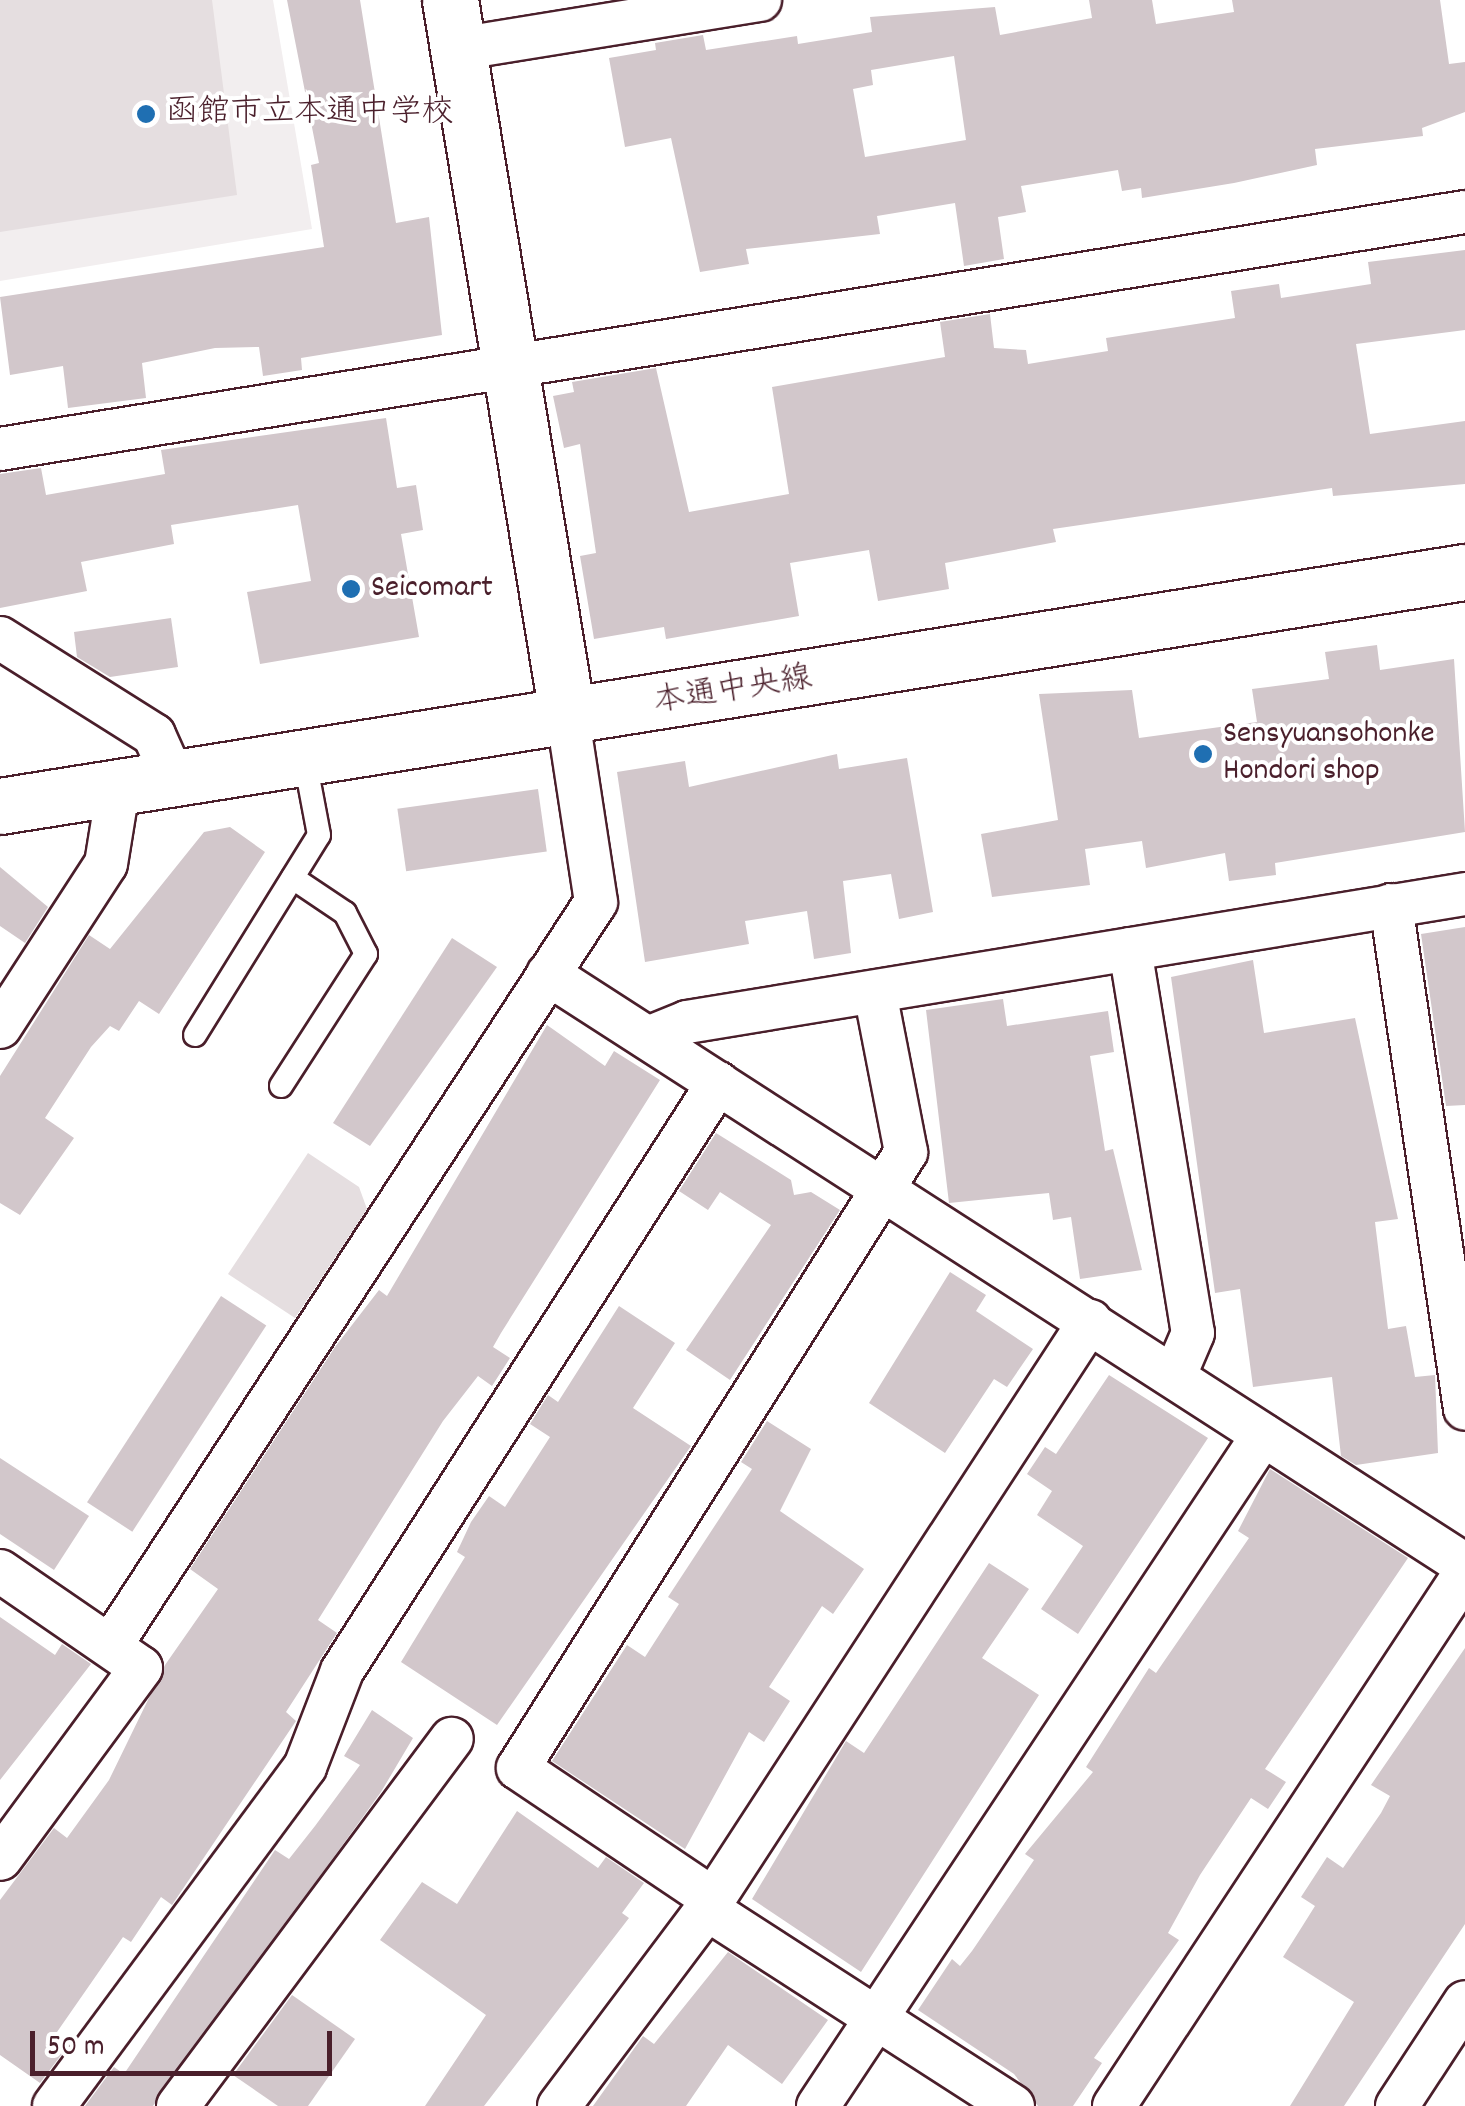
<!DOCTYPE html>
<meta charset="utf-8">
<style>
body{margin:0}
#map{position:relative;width:1465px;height:2106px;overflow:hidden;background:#fff;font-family:Dekko,"Klee One",sans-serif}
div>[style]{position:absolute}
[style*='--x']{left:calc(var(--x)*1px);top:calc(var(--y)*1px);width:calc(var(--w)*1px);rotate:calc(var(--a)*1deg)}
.built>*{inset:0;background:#f2eeef}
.green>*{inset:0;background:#e5dee0}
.building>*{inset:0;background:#d2c7cb;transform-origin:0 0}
.roads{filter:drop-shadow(2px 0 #4a1f2b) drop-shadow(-2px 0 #4a1f2b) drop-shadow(0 2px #4a1f2b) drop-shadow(0 -2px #4a1f2b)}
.service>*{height:22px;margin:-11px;padding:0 11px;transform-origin:11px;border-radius:11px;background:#fff}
.minor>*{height:42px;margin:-21px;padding:0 21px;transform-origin:21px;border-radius:21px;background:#fff}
.tertiary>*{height:55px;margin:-27.5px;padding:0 27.5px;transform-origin:27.5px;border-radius:27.5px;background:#fff}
.dots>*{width:28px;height:28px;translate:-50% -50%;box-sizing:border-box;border:5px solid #fff;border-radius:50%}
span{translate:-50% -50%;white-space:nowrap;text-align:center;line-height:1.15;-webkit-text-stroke:8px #fff;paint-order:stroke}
.poi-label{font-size:32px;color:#4a1f2b}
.left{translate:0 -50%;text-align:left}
.street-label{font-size:32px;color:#4a1f2b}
.scale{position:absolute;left:30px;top:2031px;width:302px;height:45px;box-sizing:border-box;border:5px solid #4a1f2b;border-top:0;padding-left:12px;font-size:30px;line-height:35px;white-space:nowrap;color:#4a1f2b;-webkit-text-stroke:8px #fff;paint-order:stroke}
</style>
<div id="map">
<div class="built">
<i style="clip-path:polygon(0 0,273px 0,312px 229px,0 281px)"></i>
</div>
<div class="green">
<i style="clip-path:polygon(0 0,212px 0,237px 195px,0 232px)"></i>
<i style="clip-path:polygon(308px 1153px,359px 1187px,367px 1209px,295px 1318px,228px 1274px)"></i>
</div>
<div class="building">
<i style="clip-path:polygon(287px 0,360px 0,396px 223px,429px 217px,442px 335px,301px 358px,302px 370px,263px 376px,259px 347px,215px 348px,142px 363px,146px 398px,68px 408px,63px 366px,10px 375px,0 297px,324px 247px,311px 165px,319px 163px)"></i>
<i style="clip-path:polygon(evenodd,1089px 0,1152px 0,1156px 24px,1234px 12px,1232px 0,1440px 0,1449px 64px,1465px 62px,1465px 112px,1422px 128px,1423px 136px,1315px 149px,1317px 165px,1234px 183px,1142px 198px,1141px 188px,1122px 191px,1118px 170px,1021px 186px,1026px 212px,998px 217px,1004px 259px,964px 266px,955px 203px,877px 216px,880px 234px,746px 249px,749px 264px,700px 272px,671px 138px,625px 147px,609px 58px,656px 50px,655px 43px,703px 35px,706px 50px,797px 36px,798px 44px,872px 32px,870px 17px,995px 7px,1000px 35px,1092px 18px,1089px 0,954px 56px,966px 140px,865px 157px,853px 89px,873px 85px,871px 70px,954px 56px)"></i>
<i style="clip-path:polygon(1465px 250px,1465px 330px,1356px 344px,1370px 434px,1465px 421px,1465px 484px,1333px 496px,1332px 488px,1053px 529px,1056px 542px,945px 563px,949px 589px,878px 601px,869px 550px,790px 563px,799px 616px,666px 639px,664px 627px,594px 639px,580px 556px,596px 553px,580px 444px,564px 448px,553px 396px,574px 392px,572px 382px,656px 368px,689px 512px,789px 494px,772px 387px,945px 357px,940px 322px,990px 314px,994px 348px,1026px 350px,1028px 364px,1108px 351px,1106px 338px,1235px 318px,1231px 291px,1279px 284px,1281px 298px,1371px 284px,1368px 262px)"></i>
<i style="clip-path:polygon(386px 418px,397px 488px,416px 485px,423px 530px,401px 534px,419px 637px,260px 664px,247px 592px,311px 581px,298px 505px,171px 525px,174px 544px,81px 562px,87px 591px,0 608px,0 474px,41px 468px,46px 495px,165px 474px,161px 450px)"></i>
<i style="clip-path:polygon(171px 618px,178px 667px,110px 677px,77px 657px,74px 632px)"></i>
<i style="clip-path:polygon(1377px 645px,1380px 670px,1454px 659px,1465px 832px,1275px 863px,1276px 875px,1229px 881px,1225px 853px,1146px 868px,1142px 841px,1085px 849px,1090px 885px,992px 897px,981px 834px,1058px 820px,1039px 694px,1132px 690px,1139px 738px,1257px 722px,1252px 689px,1329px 679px,1325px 652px)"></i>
<i style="clip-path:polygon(837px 754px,839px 769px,907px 758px,933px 912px,899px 919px,891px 874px,843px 881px,851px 953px,814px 959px,807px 911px,745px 921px,749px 944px,645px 962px,617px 772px,685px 761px,689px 787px)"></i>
<i style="left:538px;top:789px;width:63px;height:142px;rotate:82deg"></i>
<i style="clip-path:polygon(230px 827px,265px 852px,159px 1014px,139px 1001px,119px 1031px,110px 1026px,91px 1047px,45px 1118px,74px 1138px,20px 1215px,0 1203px,0 1076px,89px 935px,110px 949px,204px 832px)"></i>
<i style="clip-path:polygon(0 867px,48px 907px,25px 943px,0 926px)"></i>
<i style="clip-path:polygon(1465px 927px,1465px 1105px,1446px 1106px,1421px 934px)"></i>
<i style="clip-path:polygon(452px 938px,497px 967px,370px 1146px,333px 1123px)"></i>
<i style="clip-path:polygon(1253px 960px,1264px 1033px,1355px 1018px,1398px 1219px,1375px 1222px,1388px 1329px,1406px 1326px,1415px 1377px,1435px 1375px,1438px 1453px,1356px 1465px,1341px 1456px,1332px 1377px,1253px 1387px,1240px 1289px,1215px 1293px,1171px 977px)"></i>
<i style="clip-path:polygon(1003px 999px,1007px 1026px,1108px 1011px,1114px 1052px,1090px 1056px,1105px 1151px,1113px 1149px,1142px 1270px,1080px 1279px,1071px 1217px,1053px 1220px,1049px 1193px,949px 1203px,926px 1010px)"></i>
<i style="clip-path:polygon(547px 1025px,605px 1066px,614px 1051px,660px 1080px,501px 1333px,493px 1347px,510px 1358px,492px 1386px,478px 1376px,443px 1421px,318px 1620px,337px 1633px,286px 1712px,296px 1721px,172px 1905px,161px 1897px,131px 1942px,123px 1937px,57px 2032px,71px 2042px,40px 2083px,0 2055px,0 1900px,54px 1828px,67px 1838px,109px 1780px,165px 1665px,218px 1589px,190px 1569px,335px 1347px,379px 1290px,387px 1296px)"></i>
<i style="clip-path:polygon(716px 1133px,791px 1180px,794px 1195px,811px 1192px,840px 1210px,730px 1380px,686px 1350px,771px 1225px,720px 1192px,708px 1210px,679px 1191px)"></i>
<i style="clip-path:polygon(950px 1272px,986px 1295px,976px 1311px,1033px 1349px,1007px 1387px,994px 1379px,945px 1453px,869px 1403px)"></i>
<i style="left:221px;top:1296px;width:54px;height:246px;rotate:33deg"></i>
<i style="clip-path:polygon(619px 1306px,675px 1343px,633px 1408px,691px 1446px,497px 1725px,401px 1662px,465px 1557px,457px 1552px,471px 1522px,489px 1496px,505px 1507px,550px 1437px,530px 1424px,548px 1395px,558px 1402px)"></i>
<i style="clip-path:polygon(1109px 1375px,1208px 1438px,1078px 1634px,1041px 1609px,1083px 1546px,1037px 1515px,1052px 1491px,1027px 1474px,1045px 1447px,1056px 1454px)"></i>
<i style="clip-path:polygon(767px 1421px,811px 1449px,780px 1511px,864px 1569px,833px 1614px,822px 1606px,769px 1687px,790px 1701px,764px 1742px,749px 1732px,685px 1849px,552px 1761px,627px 1645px,645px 1657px,679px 1604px,668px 1597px,752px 1469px,741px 1462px)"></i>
<i style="clip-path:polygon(0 1458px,89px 1516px,54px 1570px,0 1534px)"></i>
<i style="clip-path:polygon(1270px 1469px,1408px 1558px,1265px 1769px,1286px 1782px,1268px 1809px,1251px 1798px,1200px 1875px,1168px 1933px,1179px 1940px,1094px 2058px,1102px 2063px,1073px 2106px,1038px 2106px,1014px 2074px,918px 2010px,952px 1959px,960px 1966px,972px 1951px,1034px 1860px,1025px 1854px,1093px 1772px,1086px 1767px,1149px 1668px,1156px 1673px,1249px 1538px,1238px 1531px)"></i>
<i style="clip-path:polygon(989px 1563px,1029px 1589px,982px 1658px,1039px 1695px,861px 1972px,752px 1899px,846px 1741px,864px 1753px)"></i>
<i style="clip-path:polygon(0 1617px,55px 1655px,62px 1644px,91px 1664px,0 1780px)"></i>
<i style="clip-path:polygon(1465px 1648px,1465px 1924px,1344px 2106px,1290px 2106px,1354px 2002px,1283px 1957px,1315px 1906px,1301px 1897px,1327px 1857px,1343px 1868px,1381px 1813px,1390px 1796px,1371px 1785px)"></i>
<i style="clip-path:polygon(372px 1710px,413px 1738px,381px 1792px,153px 2106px,85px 2106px,114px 2067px,124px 2074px,275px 1850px,289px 1859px,315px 1826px,360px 1765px,344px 1756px)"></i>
<i style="clip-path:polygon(517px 1811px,598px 1868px,606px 1857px,644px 1883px,622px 1913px,629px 1918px,484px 2106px,425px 2106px,486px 2015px,380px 1940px,422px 1882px,457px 1904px)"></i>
<i style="clip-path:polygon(728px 1952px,828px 2020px,782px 2084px,728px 2045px,686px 2106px,593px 2106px,643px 2036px,654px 2044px)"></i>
<i style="clip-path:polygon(292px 1995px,355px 2039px,308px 2106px,278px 2106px,233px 2075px)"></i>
</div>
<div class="roads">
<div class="service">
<i style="--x:195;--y:1035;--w:235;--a:-58.2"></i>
<i style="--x:319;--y:835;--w:75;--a:-100.7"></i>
<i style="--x:281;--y:1086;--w:157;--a:-57.2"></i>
<i style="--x:366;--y:954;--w:46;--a:-117.1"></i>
<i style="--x:345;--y:913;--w:63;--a:-146.1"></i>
</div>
<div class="minor">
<i style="--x:457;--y:49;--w:307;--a:-9.2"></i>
<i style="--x:0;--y:449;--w:1484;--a:-9.19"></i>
<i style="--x:0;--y:638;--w:182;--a:32.2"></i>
<i style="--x:154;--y:735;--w:51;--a:65.9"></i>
<i style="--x:1391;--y:905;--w:509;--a:81.65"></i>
<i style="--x:1130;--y:949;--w:389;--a:80.7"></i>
<i style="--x:1193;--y:1333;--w:46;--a:113.2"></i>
<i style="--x:548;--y:974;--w:1091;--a:32.8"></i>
<i style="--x:0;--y:1027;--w:194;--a:-57"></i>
<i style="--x:106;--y:864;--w:75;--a:-80.8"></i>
<i style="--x:648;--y:1038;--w:42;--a:-22.3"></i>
<i style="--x:687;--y:1022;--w:788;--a:-9.34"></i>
<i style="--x:0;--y:1571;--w:171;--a:34.5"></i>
<i style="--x:141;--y:1668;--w:237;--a:126.4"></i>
<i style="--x:111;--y:1645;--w:887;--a:-56.87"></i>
<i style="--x:596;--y:902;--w:184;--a:-98.7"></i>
<i style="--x:713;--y:1899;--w:235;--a:-146.1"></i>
<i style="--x:518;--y:1768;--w:728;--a:-57.79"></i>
<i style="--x:906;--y:1152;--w:162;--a:-101"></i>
<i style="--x:707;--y:1909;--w:364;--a:32.8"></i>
<i style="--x:54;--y:2106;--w:422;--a:-53.5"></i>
<i style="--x:305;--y:1767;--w:103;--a:-68.9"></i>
<i style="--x:342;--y:1671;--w:698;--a:-57.4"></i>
<i style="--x:178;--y:2106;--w:458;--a:-53.3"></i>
<i style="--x:559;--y:2106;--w:246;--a:-53.1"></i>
<i style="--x:707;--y:1909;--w:702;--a:-56.92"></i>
<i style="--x:818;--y:2106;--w:805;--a:-56.45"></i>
<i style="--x:1114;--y:2106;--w:638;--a:-56.63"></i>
<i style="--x:1397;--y:2106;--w:124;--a:-56.8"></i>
</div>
<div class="tertiary">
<i style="--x:450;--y:0;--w:730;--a:80.69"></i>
<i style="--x:0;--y:806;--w:1484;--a:-9.08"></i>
</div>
</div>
<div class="dots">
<i style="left:146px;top:114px;background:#1f6fb2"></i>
<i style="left:351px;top:589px;background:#1f6fb2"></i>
<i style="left:1203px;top:754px;background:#1f6fb2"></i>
</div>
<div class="poi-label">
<span class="left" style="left:166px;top:114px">函館市立本通中学校</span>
<span class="left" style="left:371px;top:589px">Seicomart</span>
<span class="left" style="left:1223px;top:754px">Sensyuansohonke<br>Hondori shop</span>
</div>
<div class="street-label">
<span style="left:733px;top:692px;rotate:-9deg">本通中央線</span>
</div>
<div class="scale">50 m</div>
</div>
